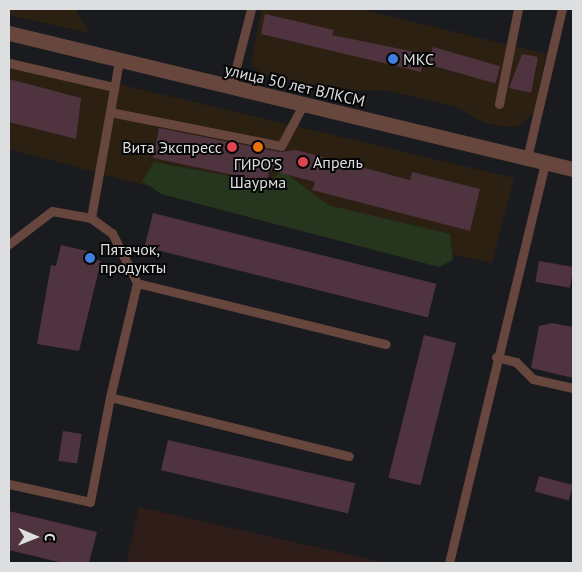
<!DOCTYPE html>
<meta charset="utf-8">
<style>
body{margin:0}
#map{position:relative;width:582px;height:572px;overflow:hidden;background:#1a1b1e;font-family:"PT Sans",sans-serif}
div>[style]{position:absolute}
[style*='--x']{left:calc(var(--x)*1px);top:calc(var(--y)*1px);width:calc(var(--w)*1px);rotate:calc(var(--a)*1deg)}
.commercial>*{inset:0;background:#2b2012}
.education>*{inset:0;background:#2f1d19}
.green>*{inset:0;background:#25351e}
.building>*{inset:0;background:#4f333e;transform-origin:0 0}
.service>*{height:9px;margin:-4.5px;padding:0 4.5px;transform-origin:4.5px;border-radius:4.5px;background:#67463e}
.tertiary>*{height:15px;margin:-7.5px;padding:0 7.5px;transform-origin:7.5px;border-radius:7.5px;background:#67463e}
.dots>*{width:14px;height:14px;translate:-50% -50%;box-sizing:border-box;border:2px solid #060607;border-radius:50%}
span{translate:-50% -50%;white-space:nowrap;text-align:center;line-height:1.15;-webkit-text-stroke:4px #060607;paint-order:stroke}
.poi-label{font-size:16px;color:#dddee0}
.left{translate:0 -50%;text-align:left}
.right{translate:-100% -50%;text-align:right}
.street-label{font-size:16px;color:#dddee0}
.frame{position:absolute;inset:0;border:10px solid #dddee0;pointer-events:none}
.north{position:absolute;left:10px;top:512px;width:50px;height:50px;-webkit-text-stroke:4px #060607;paint-order:stroke;rotate:91deg;font-size:14px;font-weight:700;line-height:20px;text-align:center;color:#dddee0}
.north::after{content:'';display:block;margin:auto;width:18px;height:22px;background:#dddee0;clip-path:polygon(50% 0,100% 100%,50% 72%,0 100%)}
</style>
<div id="map">
<div class="commercial">
<i style="clip-path:polygon(9px 9px,75px 9px,89px 33px,9px 15px)"></i>
<i style="clip-path:polygon(262px 9px,360px 9px,546px 54px,534px 113px,519px 126px,508px 127px,485px 123px,454px 106px,388px 91px,336px 90px,262px 74px,251px 64px)"></i>
<i style="clip-path:polygon(9px 58px,514px 178px,492px 263px,148px 186px,9px 149px)"></i>
</div>
<div class="education">
<i style="clip-path:polygon(139px 507px,386px 563px,126px 563px)"></i>
</div>
<div class="green">
<i style="clip-path:polygon(154px 162px,267px 183px,283px 171px,328px 205px,450px 234px,453px 260px,439px 267px,161px 194px,142px 181px)"></i>
</div>
<div class="building">
<i style="clip-path:polygon(265px 14px,334px 30px,332px 35px,425px 54px,421px 72px,261px 34px)"></i>
<i style="left:433px;top:47px;width:70px;height:18px;rotate:16deg"></i>
<i style="clip-path:polygon(522px 54px,538px 57px,531px 93px,509px 88px)"></i>
<i style="clip-path:polygon(9px 79px,81px 98px,76px 139px,9px 122px)"></i>
<i style="clip-path:polygon(159px 128px,280px 152px,296px 150px,410px 180px,412px 172px,480px 189px,470px 231px,312px 190px,315px 182px,269px 170px,267px 182px,153px 158px)"></i>
<i style="left:153px;top:213px;width:292px;height:35px;rotate:14deg"></i>
<i style="clip-path:polygon(61px 245px,91px 252px,90px 258px,101px 261px,79px 351px,37px 344px,51px 265px,56px 266px)"></i>
<i style="left:539px;top:261px;width:35px;height:21px;rotate:10deg"></i>
<i style="clip-path:polygon(552px 323px,573px 327px,573px 378px,531px 368px,539px 326px)"></i>
<i style="left:424px;top:335px;width:33px;height:147px;rotate:14deg"></i>
<i style="left:63px;top:431px;width:19px;height:30px;rotate:9deg"></i>
<i style="left:168px;top:440px;width:192px;height:31px;rotate:13deg"></i>
<i style="left:539px;top:476px;width:35px;height:16px;rotate:15deg"></i>
<i style="clip-path:polygon(9px 511px,97px 532px,89px 563px,63px 563px,9px 550px)"></i>
</div>
<div class="service">
<i style="--x:9;--y:63;--w:108;--a:12.9"></i>
<i style="--x:231;--y:87;--w:81;--a:-75.6"></i>
<i style="--x:499;--y:104;--w:97;--a:-78.7"></i>
<i style="--x:110;--y:112;--w:174;--a:11.2"></i>
<i style="--x:281;--y:146;--w:47;--a:-61.8"></i>
<i style="--x:527;--y:158;--w:153;--a:-76.8"></i>
<i style="--x:91;--y:218;--w:159;--a:-79.9"></i>
<i style="--x:9;--y:244;--w:54;--a:-37.5"></i>
<i style="--x:52;--y:211;--w:40;--a:10"></i>
<i style="--x:91;--y:218;--w:26;--a:36"></i>
<i style="--x:112;--y:233;--w:56;--a:63.4"></i>
<i style="--x:137;--y:283;--w:256;--a:13.8"></i>
<i style="--x:137;--y:283;--w:117;--a:103.3"></i>
<i style="--x:110;--y:397;--w:246;--a:13.9"></i>
<i style="--x:496;--y:357;--w:21;--a:14"></i>
<i style="--x:516;--y:362;--w:24;--a:45"></i>
<i style="--x:533;--y:379;--w:41;--a:12.7"></i>
<i style="--x:9;--y:484;--w:83;--a:12.5"></i>
<i style="--x:90;--y:502;--w:107;--a:-79.2"></i>
<i style="--x:449;--y:563;--w:411;--a:-76.5"></i>
</div>
<div class="tertiary">
<i style="--x:9;--y:33;--w:580;--a:13.56"></i>
</div>
<div class="dots">
<i style="left:393px;top:59px;background:#3f7fe0"></i>
<i style="left:232px;top:147px;background:#e0444e"></i>
<i style="left:258px;top:147px;background:#e8710a"></i>
<i style="left:303px;top:162px;background:#e0444e"></i>
<i style="left:90px;top:258px;background:#3f7fe0"></i>
</div>
<div class="poi-label">
<span class="left" style="left:403px;top:59px">МКС</span>
<span class="right" style="left:222px;top:147px">Вита Экспресс</span>
<span class="left" style="left:313px;top:162px">Апрель</span>
<span style="left:258px;top:173px">ГИРО’S<br>Шаурма</span>
<span class="left" style="left:100px;top:258px">Пятачок,<br>продукты</span>
</div>
<div class="street-label">
<span style="left:295px;top:85px;rotate:13deg">улица 50 лет ВЛКСМ</span>
</div>
<div class="frame"></div>
<div class="north">С</div>
</div>
